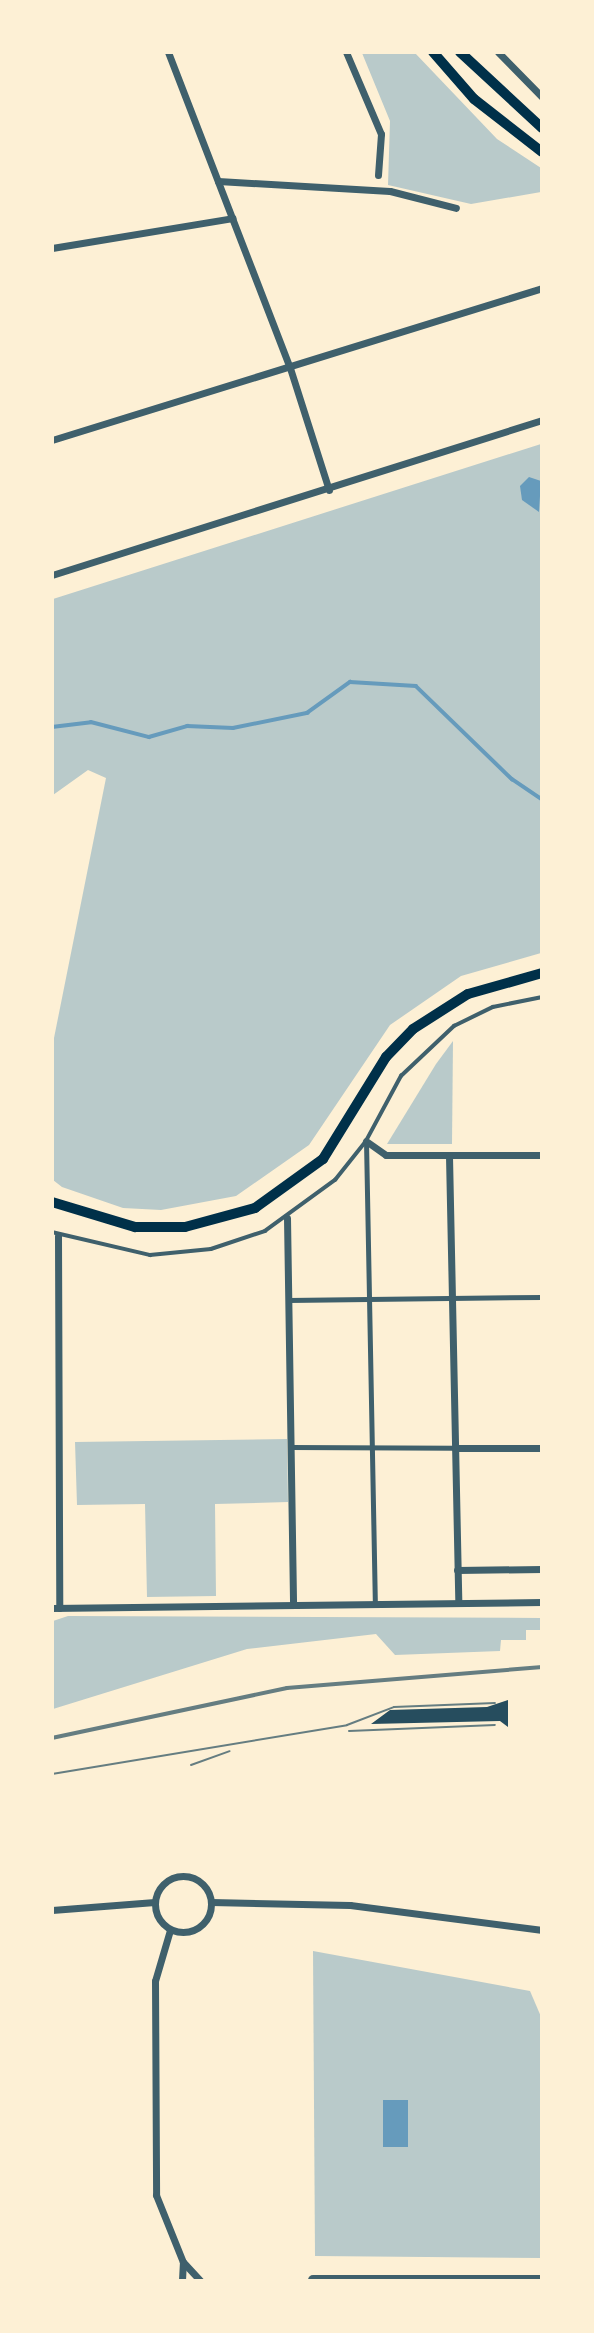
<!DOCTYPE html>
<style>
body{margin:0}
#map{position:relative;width:594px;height:2333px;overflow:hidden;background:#fdf0d5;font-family:"Sofia Sans Condensed",sans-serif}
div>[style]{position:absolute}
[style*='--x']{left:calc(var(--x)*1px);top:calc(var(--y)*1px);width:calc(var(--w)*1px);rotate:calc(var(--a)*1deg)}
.green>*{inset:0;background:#b9caca}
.water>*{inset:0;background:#669bbc;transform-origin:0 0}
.stream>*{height:3.5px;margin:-1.75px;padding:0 1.75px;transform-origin:1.75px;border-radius:1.75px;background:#669bbc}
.building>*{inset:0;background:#264d5e}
.service>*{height:3.5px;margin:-1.75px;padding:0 1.75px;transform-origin:1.75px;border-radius:1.75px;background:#3f606c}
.pedestrian>*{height:5px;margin:-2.5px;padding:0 2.5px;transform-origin:2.5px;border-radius:2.5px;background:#3f606c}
.minor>*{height:7px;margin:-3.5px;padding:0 3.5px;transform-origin:3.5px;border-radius:3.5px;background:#3f606c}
.minor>.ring{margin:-3.5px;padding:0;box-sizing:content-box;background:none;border:7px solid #3f606c;border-radius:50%}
.tertiary>*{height:10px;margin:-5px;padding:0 5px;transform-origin:5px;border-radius:5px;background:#3f606c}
.secondary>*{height:10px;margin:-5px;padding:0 5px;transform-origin:5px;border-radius:5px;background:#003049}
.tram>*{height:2px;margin:-1px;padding:0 1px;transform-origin:1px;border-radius:1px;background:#657d81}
.rail>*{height:3.5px;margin:-1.75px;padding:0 1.75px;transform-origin:1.75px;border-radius:1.75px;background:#657d81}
span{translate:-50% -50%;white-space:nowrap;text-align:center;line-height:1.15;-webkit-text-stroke:7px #fdf0d5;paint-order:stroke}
.frame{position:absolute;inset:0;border:54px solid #fdf0d5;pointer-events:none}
</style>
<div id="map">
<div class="green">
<i style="clip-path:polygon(362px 53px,415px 53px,497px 139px,541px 168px,541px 192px,471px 204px,388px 185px,390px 121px)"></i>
<i style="clip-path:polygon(541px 444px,541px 953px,461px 976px,390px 1025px,309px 1145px,236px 1196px,161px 1210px,123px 1208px,62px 1187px,53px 1180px,53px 1043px,106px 778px,88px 770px,53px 795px,53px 599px)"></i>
<i style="clip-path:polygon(453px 1041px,452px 1144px,387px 1144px,436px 1064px)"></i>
<i style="clip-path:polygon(287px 1439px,288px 1502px,215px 1504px,216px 1596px,147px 1597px,145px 1504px,77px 1505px,75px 1442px)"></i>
<i style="clip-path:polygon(68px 1616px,541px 1618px,542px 1630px,526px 1630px,526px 1640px,501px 1640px,500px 1651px,395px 1655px,376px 1634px,247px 1649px,53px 1709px,53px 1621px)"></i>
<i style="clip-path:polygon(313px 1951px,530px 1991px,542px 2019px,541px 2258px,315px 2256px)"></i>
</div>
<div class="water">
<i style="clip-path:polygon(529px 477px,541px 481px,539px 512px,522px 500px,520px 486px)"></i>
<i style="left:383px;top:2100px;width:25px;height:47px"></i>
</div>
<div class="stream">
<i style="--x:52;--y:727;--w:39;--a:-7"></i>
<i style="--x:91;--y:722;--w:60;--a:14.5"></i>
<i style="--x:149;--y:737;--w:40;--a:-16"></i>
<i style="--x:187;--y:726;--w:46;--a:2.5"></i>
<i style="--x:233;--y:728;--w:76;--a:-11.5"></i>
<i style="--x:307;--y:713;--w:53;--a:-35.8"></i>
<i style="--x:350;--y:682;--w:66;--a:3.5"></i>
<i style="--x:416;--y:686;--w:134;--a:44.1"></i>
<i style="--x:512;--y:779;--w:36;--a:34"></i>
</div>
<div class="building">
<i style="clip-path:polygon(508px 1700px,508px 1727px,500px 1721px,371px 1724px,390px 1710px,487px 1707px)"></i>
</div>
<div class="service">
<i style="--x:52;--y:1232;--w:101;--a:13.2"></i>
<i style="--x:150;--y:1255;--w:61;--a:-5.6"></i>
<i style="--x:211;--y:1249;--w:57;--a:-18.4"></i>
<i style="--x:265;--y:1231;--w:87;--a:-36.1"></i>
<i style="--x:335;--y:1180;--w:50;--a:-51.5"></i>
<i style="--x:366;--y:1141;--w:74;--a:-61.7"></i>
<i style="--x:401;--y:1076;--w:73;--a:-43.3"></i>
<i style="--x:454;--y:1026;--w:43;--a:-26"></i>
<i style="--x:493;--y:1007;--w:50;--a:-11.5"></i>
</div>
<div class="pedestrian">
<i style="--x:366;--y:1141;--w:463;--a:88.9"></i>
<i style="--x:288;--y:1300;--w:254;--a:-0.7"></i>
<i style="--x:290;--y:1447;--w:165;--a:0.3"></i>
</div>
<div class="minor">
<i style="--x:168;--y:52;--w:339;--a:68.9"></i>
<i style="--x:290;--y:368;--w:128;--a:72.3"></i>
<i style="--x:346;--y:52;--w:89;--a:66.9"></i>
<i style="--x:381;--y:134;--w:41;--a:94.2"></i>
<i style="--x:498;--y:52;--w:63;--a:45.6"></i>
<i style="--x:218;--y:181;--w:172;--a:3.3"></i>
<i style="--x:390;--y:191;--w:68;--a:14.4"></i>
<i style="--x:52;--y:248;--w:183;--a:-9.4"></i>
<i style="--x:52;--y:440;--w:513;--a:-17.23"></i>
<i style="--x:52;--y:575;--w:514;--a:-17.55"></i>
<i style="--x:366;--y:1141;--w:24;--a:35"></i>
<i style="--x:386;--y:1155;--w:156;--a:0"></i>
<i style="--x:449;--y:1156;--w:446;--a:88.8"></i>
<i style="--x:287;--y:1218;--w:387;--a:89.1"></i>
<i style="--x:58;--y:1236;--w:372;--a:89.8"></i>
<i style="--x:455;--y:1448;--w:87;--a:0"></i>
<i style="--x:457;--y:1570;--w:85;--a:-0.7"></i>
<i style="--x:52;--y:1608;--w:490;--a:-0.7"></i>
<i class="ring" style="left:155px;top:1876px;width:49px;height:49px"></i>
<i style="--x:211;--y:1902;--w:139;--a:1.2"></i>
<i style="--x:350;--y:1905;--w:194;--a:7.4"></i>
<i style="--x:52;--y:1910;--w:103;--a:-4.4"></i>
<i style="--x:170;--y:1930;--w:53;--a:106.4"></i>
<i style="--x:155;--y:1981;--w:214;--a:89.7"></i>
<i style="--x:156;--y:2195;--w:72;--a:68.1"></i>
<i style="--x:183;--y:2262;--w:25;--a:47"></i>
<i style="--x:182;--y:2280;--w:17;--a:-87"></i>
</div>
<div class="tertiary">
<i style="--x:313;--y:2280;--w:229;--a:0"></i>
</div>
<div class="secondary">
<i style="--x:433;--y:52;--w:62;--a:48.9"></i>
<i style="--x:474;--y:99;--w:86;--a:37.9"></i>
<i style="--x:460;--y:52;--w:112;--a:42.8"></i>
<i style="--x:52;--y:1202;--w:87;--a:16.8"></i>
<i style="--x:135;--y:1227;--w:50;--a:0"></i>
<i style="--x:185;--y:1227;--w:73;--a:-15.2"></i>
<i style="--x:255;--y:1208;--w:84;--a:-35.8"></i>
<i style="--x:323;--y:1159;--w:120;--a:-58.3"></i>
<i style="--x:386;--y:1057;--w:39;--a:-46"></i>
<i style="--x:413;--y:1029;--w:65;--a:-32.5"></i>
<i style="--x:468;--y:994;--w:77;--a:-15.8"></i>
</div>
<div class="tram">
<i style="--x:349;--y:1731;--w:146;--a:-2.4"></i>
<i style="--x:191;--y:1765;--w:41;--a:-19.7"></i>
<i style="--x:52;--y:1774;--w:299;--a:-9.4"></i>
<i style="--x:347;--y:1725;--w:50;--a:-21"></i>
<i style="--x:394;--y:1707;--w:101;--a:-2.3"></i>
</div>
<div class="rail">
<i style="--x:52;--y:1738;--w:240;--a:-12"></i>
<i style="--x:287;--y:1688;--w:256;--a:-4.7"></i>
</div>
<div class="frame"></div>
</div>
